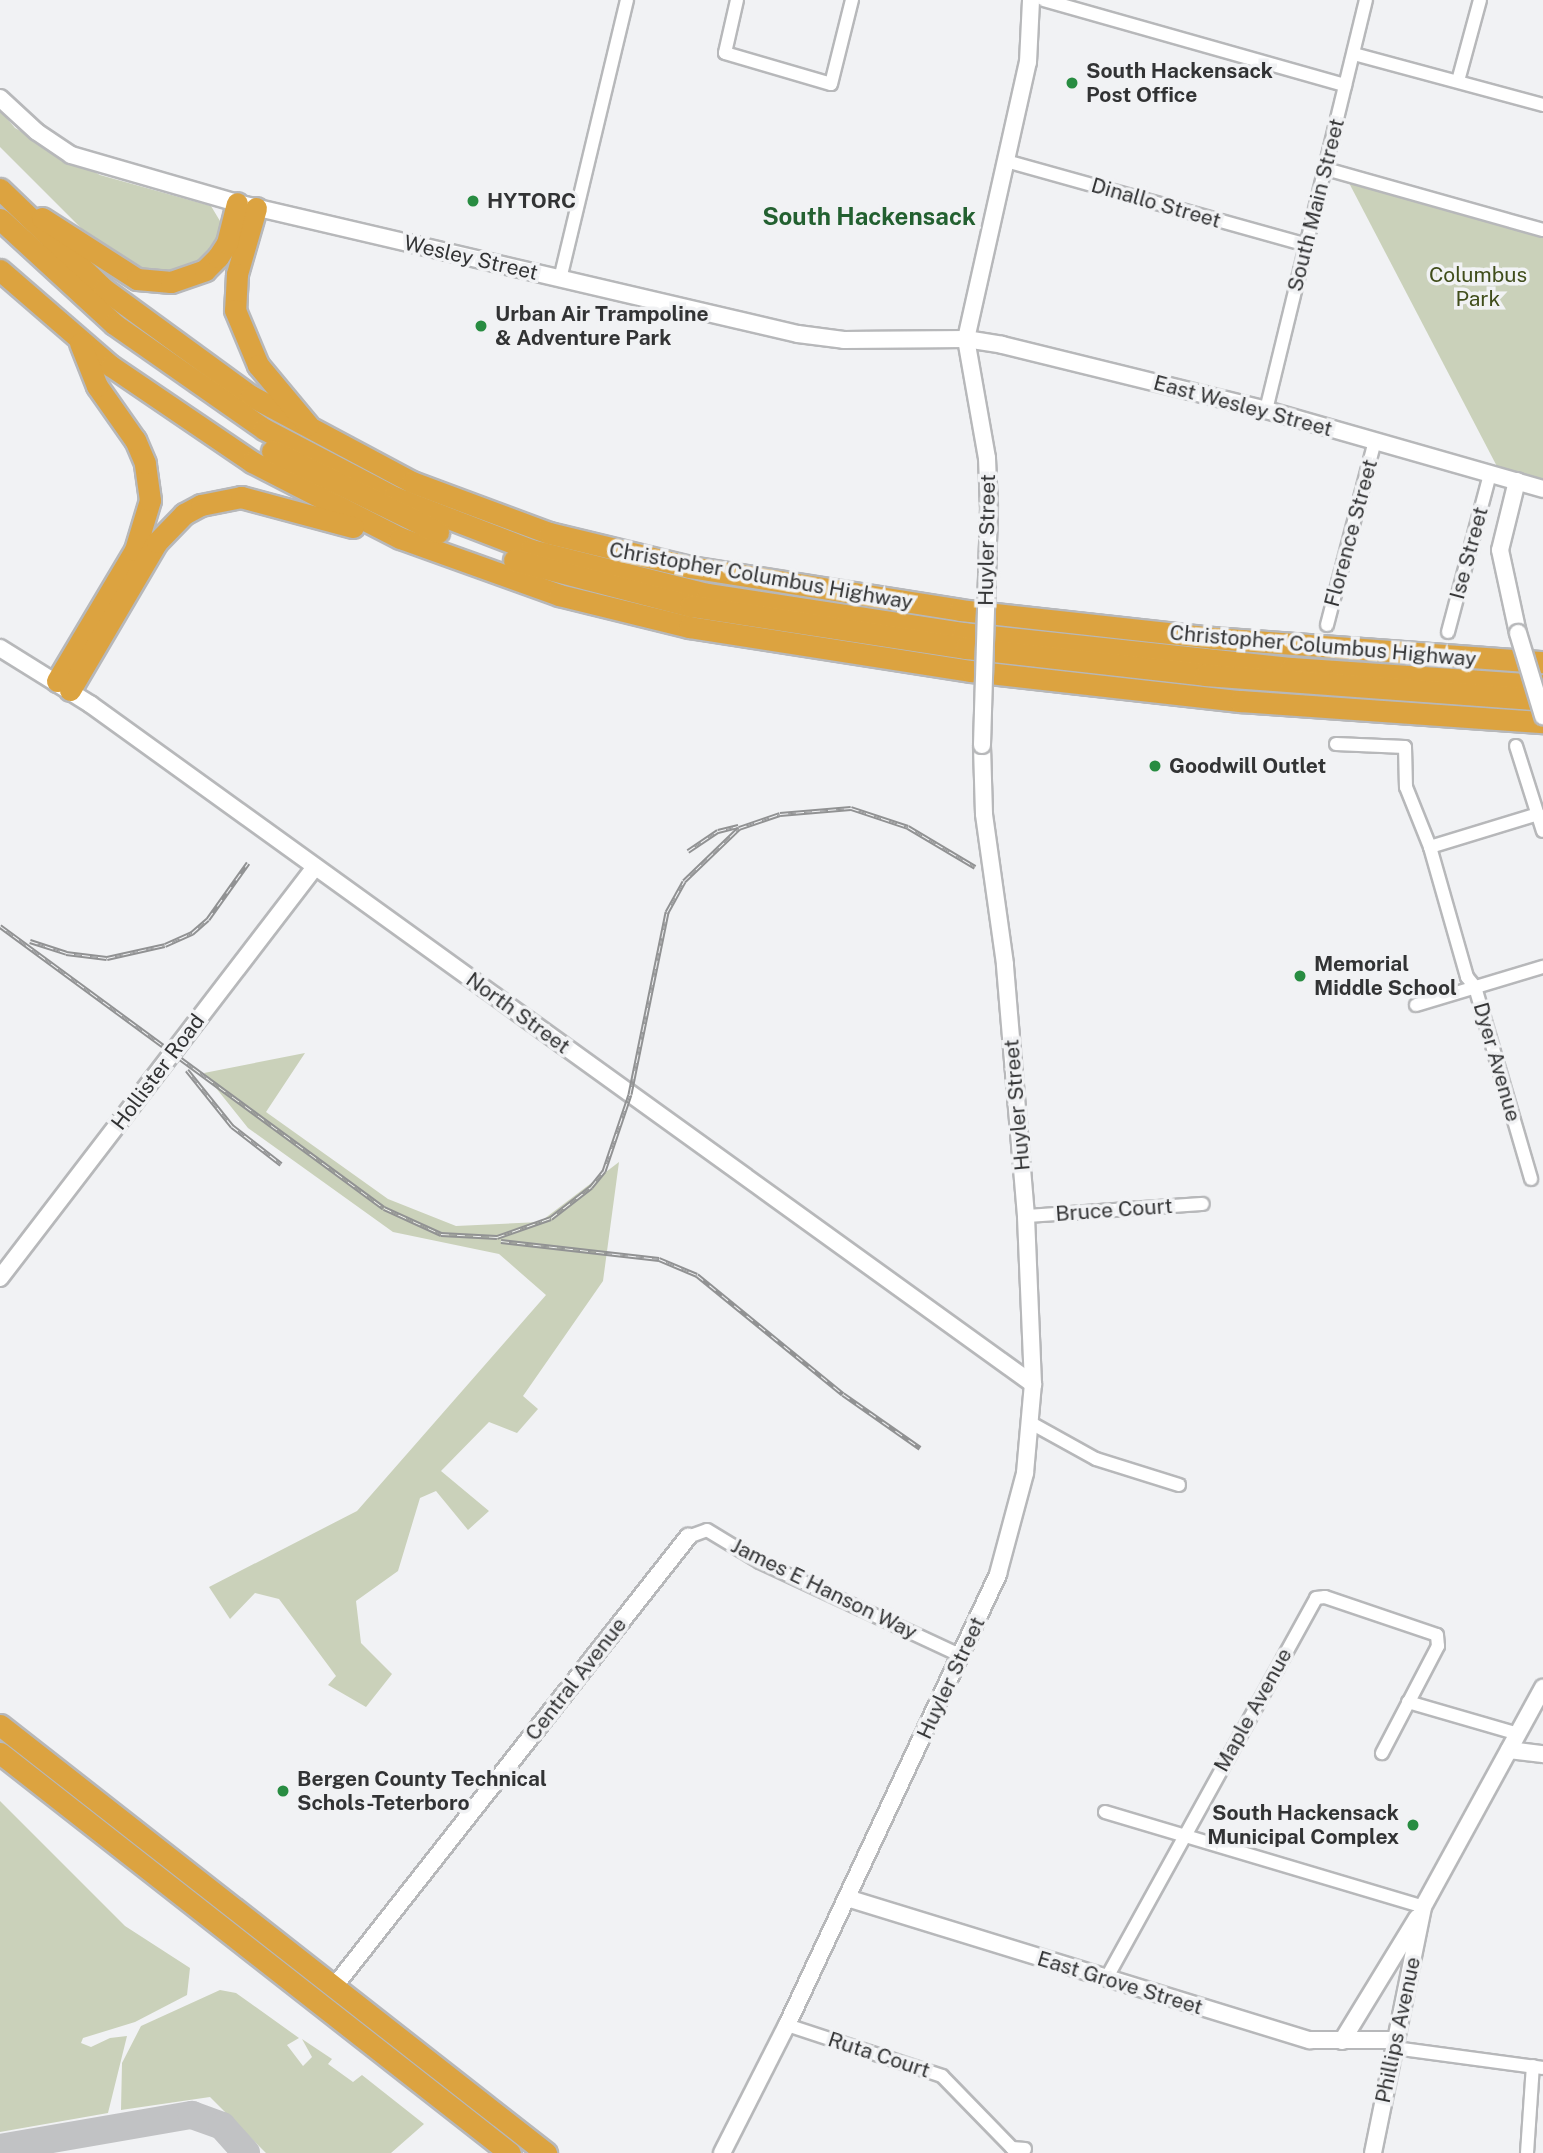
<!DOCTYPE html>
<style>
body{margin:0}
#map{position:relative;width:1543px;height:2153px;overflow:hidden;background:#f1f2f4;font-family:"Public Sans",sans-serif}
div>[style]{position:absolute}
[style*='--x']{left:calc(var(--x)*1px);top:calc(var(--y)*1px);width:calc(var(--w)*1px);rotate:calc(var(--a)*1deg)}
.green>*{inset:0;background:#cad1ba}
.taxiway>*{height:28px;margin:-14px;padding:0 14px;transform-origin:14px;border-radius:14px;background:#c1c2c4}
.roads{filter:drop-shadow(2px 0 #b7b8ba) drop-shadow(-2px 0 #b7b8ba) drop-shadow(0 2px #b7b8ba) drop-shadow(0 -2px #b7b8ba)}
.street>*{height:12px;margin:-6px;padding:0 6px;transform-origin:6px;border-radius:6px;background:#fff}
.secondary>*{height:16px;margin:-8px;padding:0 8px;transform-origin:8px;border-radius:8px;background:#fff}
.highway>*{height:21px;margin:-10.5px;padding:0 10.5px;transform-origin:10.5px;border-radius:10.5px;background:#dca340}
.rail>*{height:5px;margin-top:-2.5px;transform-origin:0;background:repeating-linear-gradient(90deg,#f1f2f4 0 8px,#919293 0 16px);box-sizing:border-box;border-block:2px solid #919293}
.bridges{filter:drop-shadow(2px 0 #b7b8ba) drop-shadow(-2px 0 #b7b8ba) drop-shadow(0 2px #b7b8ba) drop-shadow(0 -2px #b7b8ba)}
.secondary-bridge>*{height:16px;margin:-8px;padding:0 8px;transform-origin:8px;border-radius:8px;background:#fff}
.dots>*{width:19px;height:19px;translate:-50% -50%;box-sizing:border-box;border:4px solid #f1f2f4;border-radius:50%}
span{translate:-50% -50%;white-space:nowrap;text-align:center;line-height:1.15;-webkit-text-stroke:7px #f1f2f4;paint-order:stroke}
.poi-label{font-size:21px;color:#323334;font-weight:700}
.left{translate:0 -50%;text-align:left}
.right{translate:-100% -50%;text-align:right}
.street-label{font-size:21px;color:#323334}
.park-label{font-size:21px;color:#404d1b}
.quarter-label{font-size:24px;color:#236030;font-weight:700}
</style>
<div id="map">
<div class="green">
<i style="clip-path:polygon(0 110px,15px 128px,100px 175px,211px 206px,223px 226px,213px 250px,181px 272px,146px 274px,110px 257px,0 147px)"></i>
<i style="clip-path:polygon(1348px 181px,1543px 235px,1543px 487px,1502px 476px)"></i>
<i style="clip-path:polygon(305px 1053px,266px 1112px,388px 1199px,456px 1226px,540px 1222px,619px 1162px,603px 1281px,523px 1396px,538px 1409px,517px 1433px,489px 1422px,441px 1471px,489px 1511px,468px 1530px,436px 1491px,420px 1498px,398px 1571px,356px 1601px,361px 1643px,392px 1674px,366px 1707px,328px 1685px,336px 1676px,279px 1599px,255px 1593px,230px 1619px,209px 1587px,357px 1511px,546px 1295px,499px 1254px,393px 1232px,248px 1128px,204px 1073px)"></i>
<i style="clip-path:polygon(0 1801px,125px 1926px,190px 1968px,187px 1995px,135px 2022px,83px 2038px,81px 2043px,91px 2047px,110px 2038px,127px 2036px,108px 2113px,0 2132px)"></i>
<i style="clip-path:polygon(220px 1990px,236px 1993px,299px 2038px,287px 2045px,303px 2066px,312px 2057px,302px 2039px,332px 2059px,328px 2064px,353px 2082px,362px 2075px,424px 2124px,391px 2153px,266px 2153px,210px 2097px,121px 2110px,122px 2063px,141px 2026px)"></i>
</div>
<div class="taxiway">
<i style="--x:0;--y:2148;--w:195;--a:-9.8"></i>
<i style="--x:192;--y:2115;--w:32;--a:20"></i>
<i style="--x:222;--y:2126;--w:36;--a:48"></i>
</div>
<div class="roads">
<div class="street">
<i style="--x:737;--y:0;--w:54;--a:102.8"></i>
<i style="--x:725;--y:53;--w:110;--a:16.3"></i>
<i style="--x:831;--y:84;--w:87;--a:-76"></i>
<i style="--x:1044;--y:0;--w:313;--a:15.8"></i>
<i style="--x:1354;--y:54;--w:196;--a:15.1"></i>
<i style="--x:1458;--y:81;--w:84;--a:-74.8"></i>
<i style="--x:1006;--y:161;--w:312;--a:15.6"></i>
<i style="--x:1326;--y:169;--w:225;--a:15.7"></i>
<i style="--x:560;--y:279;--w:287;--a:-76.5"></i>
<i style="--x:1266;--y:410;--w:422;--a:-76.3"></i>
<i style="--x:1327;--y:625;--w:190;--a:-75.4"></i>
<i style="--x:1448;--y:632;--w:163;--a:-75.1"></i>
<i style="--x:1336;--y:744;--w:69;--a:2.5"></i>
<i style="--x:1405;--y:747;--w:40;--a:88.6"></i>
<i style="--x:1406;--y:787;--w:65;--a:68.2"></i>
<i style="--x:1430;--y:847;--w:135;--a:74.1"></i>
<i style="--x:1467;--y:977;--w:13;--a:51"></i>
<i style="--x:1475;--y:987;--w:200;--a:73.7"></i>
<i style="--x:1516;--y:746;--w:89;--a:72.4"></i>
<i style="--x:1430;--y:847;--w:113;--a:-17"></i>
<i style="--x:1416;--y:1005;--w:133;--a:-16.7"></i>
<i style="--x:1026;--y:1216;--w:177;--a:-3.9"></i>
<i style="--x:1031;--y:1423;--w:74;--a:29"></i>
<i style="--x:1096;--y:1459;--w:87;--a:17.4"></i>
<i style="--x:688;--y:1537;--w:20;--a:-20"></i>
<i style="--x:707;--y:1530;--w:62;--a:31.1"></i>
<i style="--x:760;--y:1562;--w:223;--a:25"></i>
<i style="--x:1408;--y:1702;--w:115;--a:16.2"></i>
<i style="--x:1105;--y:1812;--w:332;--a:16.6"></i>
<i style="--x:1106;--y:1979;--w:435;--a:-61.1"></i>
<i style="--x:1316;--y:1598;--w:9;--a:-6"></i>
<i style="--x:1325;--y:1597;--w:118;--a:18.7"></i>
<i style="--x:1437;--y:1635;--w:11;--a:85"></i>
<i style="--x:1438;--y:1646;--w:121;--a:117.6"></i>
<i style="--x:787;--y:2025;--w:163;--a:18.2"></i>
<i style="--x:942;--y:2076;--w:100;--a:45.8"></i>
<i style="--x:1012;--y:2148;--w:13;--a:4"></i>
<i style="--x:1395;--y:2048;--w:149;--a:7.7"></i>
<i style="--x:1527;--y:2153;--w:87;--a:-86.1"></i>
</div>
<div class="secondary">
<i style="--x:0;--y:98;--w:50;--a:42.6"></i>
<i style="--x:37;--y:132;--w:41;--a:34.1"></i>
<i style="--x:71;--y:155;--w:173;--a:16.1"></i>
<i style="--x:237;--y:203;--w:576;--a:13.14"></i>
<i style="--x:798;--y:334;--w:46;--a:7.4"></i>
<i style="--x:844;--y:340;--w:122;--a:-0.5"></i>
<i style="--x:966;--y:339;--w:36;--a:9"></i>
<i style="--x:1002;--y:345;--w:272;--a:13.8"></i>
<i style="--x:1266;--y:410;--w:288;--a:15.9"></i>
<i style="--x:1517;--y:481;--w:71;--a:103.8"></i>
<i style="--x:1500;--y:550;--w:85;--a:77.8"></i>
<i style="--x:989;--y:508;--w:50;--a:-92.3"></i>
<i style="--x:987;--y:458;--w:121;--a:-100"></i>
<i style="--x:966;--y:339;--w:284;--a:-77.4"></i>
<i style="--x:1028;--y:62;--w:62;--a:-87.2"></i>
<i style="--x:0;--y:648;--w:106;--a:31.9"></i>
<i style="--x:90;--y:704;--w:1163;--a:35.8"></i>
<i style="--x:0;--y:1278;--w:518;--a:-52.53"></i>
<i style="--x:1509;--y:1750;--w:34;--a:7"></i>
<i style="--x:847;--y:1898;--w:484;--a:17.1"></i>
<i style="--x:1310;--y:2040;--w:86;--a:0"></i>
<i style="--x:334;--y:1987;--w:573;--a:-51.81"></i>
<i style="--x:1342;--y:2041;--w:144;--a:-58.6"></i>
<i style="--x:722;--y:2153;--w:144;--a:-63.1"></i>
<i style="--x:787;--y:2025;--w:498;--a:-64.9"></i>
<i style="--x:998;--y:1574;--w:105;--a:-75"></i>
<i style="--x:1025;--y:1473;--w:89;--a:-84.9"></i>
<i style="--x:1033;--y:1384;--w:168;--a:-92.4"></i>
<i style="--x:1026;--y:1216;--w:253;--a:-94.8"></i>
<i style="--x:1005;--y:964;--w:151;--a:-98"></i>
<i style="--x:984;--y:814;--w:69;--a:-91.7"></i>
<i style="--x:1373;--y:2153;--w:251;--a:-78.5"></i>
<i style="--x:1423;--y:1907;--w:250;--a:-61.3"></i>
</div>
<div class="highway">
<i style="--x:0;--y:189;--w:144;--a:43.9"></i>
<i style="--x:104;--y:289;--w:182;--a:36.1"></i>
<i style="--x:251;--y:396;--w:183;--a:28.1"></i>
<i style="--x:412;--y:482;--w:146;--a:20.4"></i>
<i style="--x:549;--y:533;--w:145;--a:13.6"></i>
<i style="--x:690;--y:567;--w:273;--a:9"></i>
<i style="--x:960;--y:610;--w:255;--a:6.3"></i>
<i style="--x:1213;--y:638;--w:331;--a:4.2"></i>
<i style="--x:256;--y:208;--w:69;--a:106.1"></i>
<i style="--x:237;--y:274;--w:36;--a:93"></i>
<i style="--x:235;--y:310;--w:60;--a:67.3"></i>
<i style="--x:258;--y:365;--w:78;--a:50.2"></i>
<i style="--x:42;--y:218;--w:113;--a:32.7"></i>
<i style="--x:137;--y:279;--w:34;--a:5"></i>
<i style="--x:171;--y:282;--w:36;--a:-19"></i>
<i style="--x:205;--y:270;--w:18;--a:-45"></i>
<i style="--x:218;--y:257;--w:17;--a:-57"></i>
<i style="--x:227;--y:243;--w:41;--a:-76"></i>
<i style="--x:0;--y:219;--w:155;--a:42.6"></i>
<i style="--x:114;--y:324;--w:183;--a:35"></i>
<i style="--x:264;--y:429;--w:147;--a:27.6"></i>
<i style="--x:394;--y:497;--w:147;--a:21.1"></i>
<i style="--x:531;--y:550;--w:182;--a:14"></i>
<i style="--x:708;--y:594;--w:258;--a:8.7"></i>
<i style="--x:963;--y:633;--w:330;--a:6.1"></i>
<i style="--x:1291;--y:668;--w:253;--a:3.9"></i>
<i style="--x:0;--y:270;--w:147;--a:40.9"></i>
<i style="--x:111;--y:366;--w:171;--a:34.2"></i>
<i style="--x:252;--y:462;--w:166;--a:27.2"></i>
<i style="--x:400;--y:538;--w:169;--a:19.7"></i>
<i style="--x:559;--y:595;--w:134;--a:13.8"></i>
<i style="--x:689;--y:627;--w:285;--a:8.9"></i>
<i style="--x:971;--y:671;--w:271;--a:6.4"></i>
<i style="--x:1240;--y:701;--w:304;--a:4"></i>
<i style="--x:272;--y:451;--w:185;--a:26"></i>
<i style="--x:514;--y:560;--w:183;--a:14.6"></i>
<i style="--x:691;--y:606;--w:278;--a:8.7"></i>
<i style="--x:966;--y:648;--w:241;--a:6.4"></i>
<i style="--x:1205;--y:675;--w:339;--a:4.2"></i>
<i style="--x:57;--y:681;--w:152;--a:-59.2"></i>
<i style="--x:135;--y:550;--w:52;--a:-73.3"></i>
<i style="--x:150;--y:500;--w:37;--a:-98"></i>
<i style="--x:145;--y:463;--w:25;--a:-113"></i>
<i style="--x:135;--y:440;--w:66;--a:-125.1"></i>
<i style="--x:97;--y:386;--w:46;--a:-111.6"></i>
<i style="--x:70;--y:690;--w:172;--a:-59.6"></i>
<i style="--x:157;--y:542;--w:39;--a:-46"></i>
<i style="--x:184;--y:514;--w:19;--a:-28"></i>
<i style="--x:201;--y:505;--w:41;--a:-11.3"></i>
<i style="--x:241;--y:497;--w:116;--a:15"></i>
<i style="--x:0;--y:1725;--w:694;--a:38.09"></i>
<i style="--x:0;--y:1753;--w:648;--a:38.11"></i>
</div>
</div>
<div class="rail">
<i style="--x:688;--y:851;--w:36;--a:-34"></i>
<i style="--x:718;--y:831;--w:21;--a:-14"></i>
<i style="--x:0;--y:926;--w:476;--a:36.3"></i>
<i style="--x:384;--y:1208;--w:63;--a:24.5"></i>
<i style="--x:441;--y:1234;--w:56;--a:3.1"></i>
<i style="--x:497;--y:1237;--w:57;--a:-19.4"></i>
<i style="--x:551;--y:1218;--w:51;--a:-37.8"></i>
<i style="--x:591;--y:1187;--w:21;--a:-51"></i>
<i style="--x:604;--y:1171;--w:81;--a:-71.3"></i>
<i style="--x:630;--y:1094;--w:186;--a:-78.5"></i>
<i style="--x:667;--y:912;--w:35;--a:-61"></i>
<i style="--x:684;--y:881;--w:76;--a:-43.9"></i>
<i style="--x:739;--y:828;--w:43;--a:-18.9"></i>
<i style="--x:780;--y:814;--w:71;--a:-4.8"></i>
<i style="--x:851;--y:808;--w:60;--a:18.4"></i>
<i style="--x:908;--y:827;--w:78;--a:30.8"></i>
<i style="--x:30;--y:941;--w:38;--a:18"></i>
<i style="--x:66;--y:953;--w:41;--a:7"></i>
<i style="--x:107;--y:958;--w:59;--a:-12.6"></i>
<i style="--x:165;--y:945;--w:30;--a:-24"></i>
<i style="--x:192;--y:933;--w:21;--a:-41"></i>
<i style="--x:208;--y:919;--w:69;--a:-54.5"></i>
<i style="--x:187;--y:1070;--w:72;--a:51.2"></i>
<i style="--x:232;--y:1126;--w:62;--a:37.8"></i>
<i style="--x:501;--y:1241;--w:159;--a:6.5"></i>
<i style="--x:659;--y:1259;--w:41;--a:22.8"></i>
<i style="--x:697;--y:1275;--w:188;--a:39.2"></i>
<i style="--x:843;--y:1394;--w:94;--a:35"></i>
</div>
<div class="bridges">
<div class="secondary-bridge">
<i style="--x:1518;--y:633;--w:87;--a:73.2"></i>
<i style="--x:982;--y:745;--w:237;--a:-88.3"></i>
</div>
</div>
<div class="dots">
<i style="left:1072px;top:83px;background:#288c41"></i>
<i style="left:473px;top:201px;background:#288c41"></i>
<i style="left:481px;top:326px;background:#288c41"></i>
<i style="left:1155px;top:766px;background:#288c41"></i>
<i style="left:1300px;top:976px;background:#288c41"></i>
<i style="left:283px;top:1791px;background:#288c41"></i>
<i style="left:1413px;top:1825px;background:#288c41"></i>
</div>
<div class="poi-label">
<span class="left" style="left:1086px;top:83px">South Hackensack<br>Post Office</span>
<span class="left" style="left:487px;top:201px">HYTORC</span>
<span class="left" style="left:495px;top:326px">Urban Air Trampoline<br>&amp; Adventure Park</span>
<span class="left" style="left:1169px;top:766px">Goodwill Outlet</span>
<span class="left" style="left:1314px;top:976px">Memorial<br>Middle School</span>
<span class="left" style="left:297px;top:1791px">Bergen County Technical<br>Schols-Teterboro</span>
<span class="right" style="left:1399px;top:1825px">South Hackensack<br>Municipal Complex</span>
</div>
<div class="street-label">
<span style="left:1156px;top:203px;rotate:16deg">Dinallo Street</span>
<span style="left:1316px;top:205px;rotate:-76deg">South Main Street</span>
<span style="left:471px;top:258px;rotate:13deg">Wesley Street</span>
<span style="left:1243px;top:406px;rotate:15deg">East Wesley Street</span>
<span style="left:1351px;top:533px;rotate:-75deg">Florence Street</span>
<span style="left:987px;top:540px;rotate:-89deg">Huyler Street</span>
<span style="left:1469px;top:553px;rotate:-75deg">Ise Street</span>
<span style="left:761px;top:576px;rotate:10deg">Christopher Columbus Highway</span>
<span style="left:1323px;top:646px;rotate:5deg">Christopher Columbus Highway</span>
<span style="left:518px;top:1013px;rotate:36deg">North Street</span>
<span style="left:1497px;top:1062px;rotate:74deg">Dyer Avenue</span>
<span style="left:158px;top:1072px;rotate:-53deg">Hollister Road</span>
<span style="left:1017px;top:1105px;rotate:-95deg">Huyler Street</span>
<span style="left:1114px;top:1210px;rotate:-4deg">Bruce Court</span>
<span style="left:824px;top:1589px;rotate:26deg">James E Hanson Way</span>
<span style="left:951px;top:1678px;rotate:-65deg">Huyler Street</span>
<span style="left:576px;top:1679px;rotate:-52deg">Central Avenue</span>
<span style="left:1253px;top:1710px;rotate:-61deg">Maple Avenue</span>
<span style="left:1120px;top:1983px;rotate:17deg">East Grove Street</span>
<span style="left:1398px;top:2030px;rotate:-78deg">Phillips Avenue</span>
<span style="left:879px;top:2055px;rotate:18deg">Ruta Court</span>
</div>
<div class="park-label">
<span style="left:1478px;top:287px">Columbus<br>Park</span>
</div>
<div class="quarter-label">
<span style="left:869px;top:217px">South Hackensack</span>
</div>
</div>
